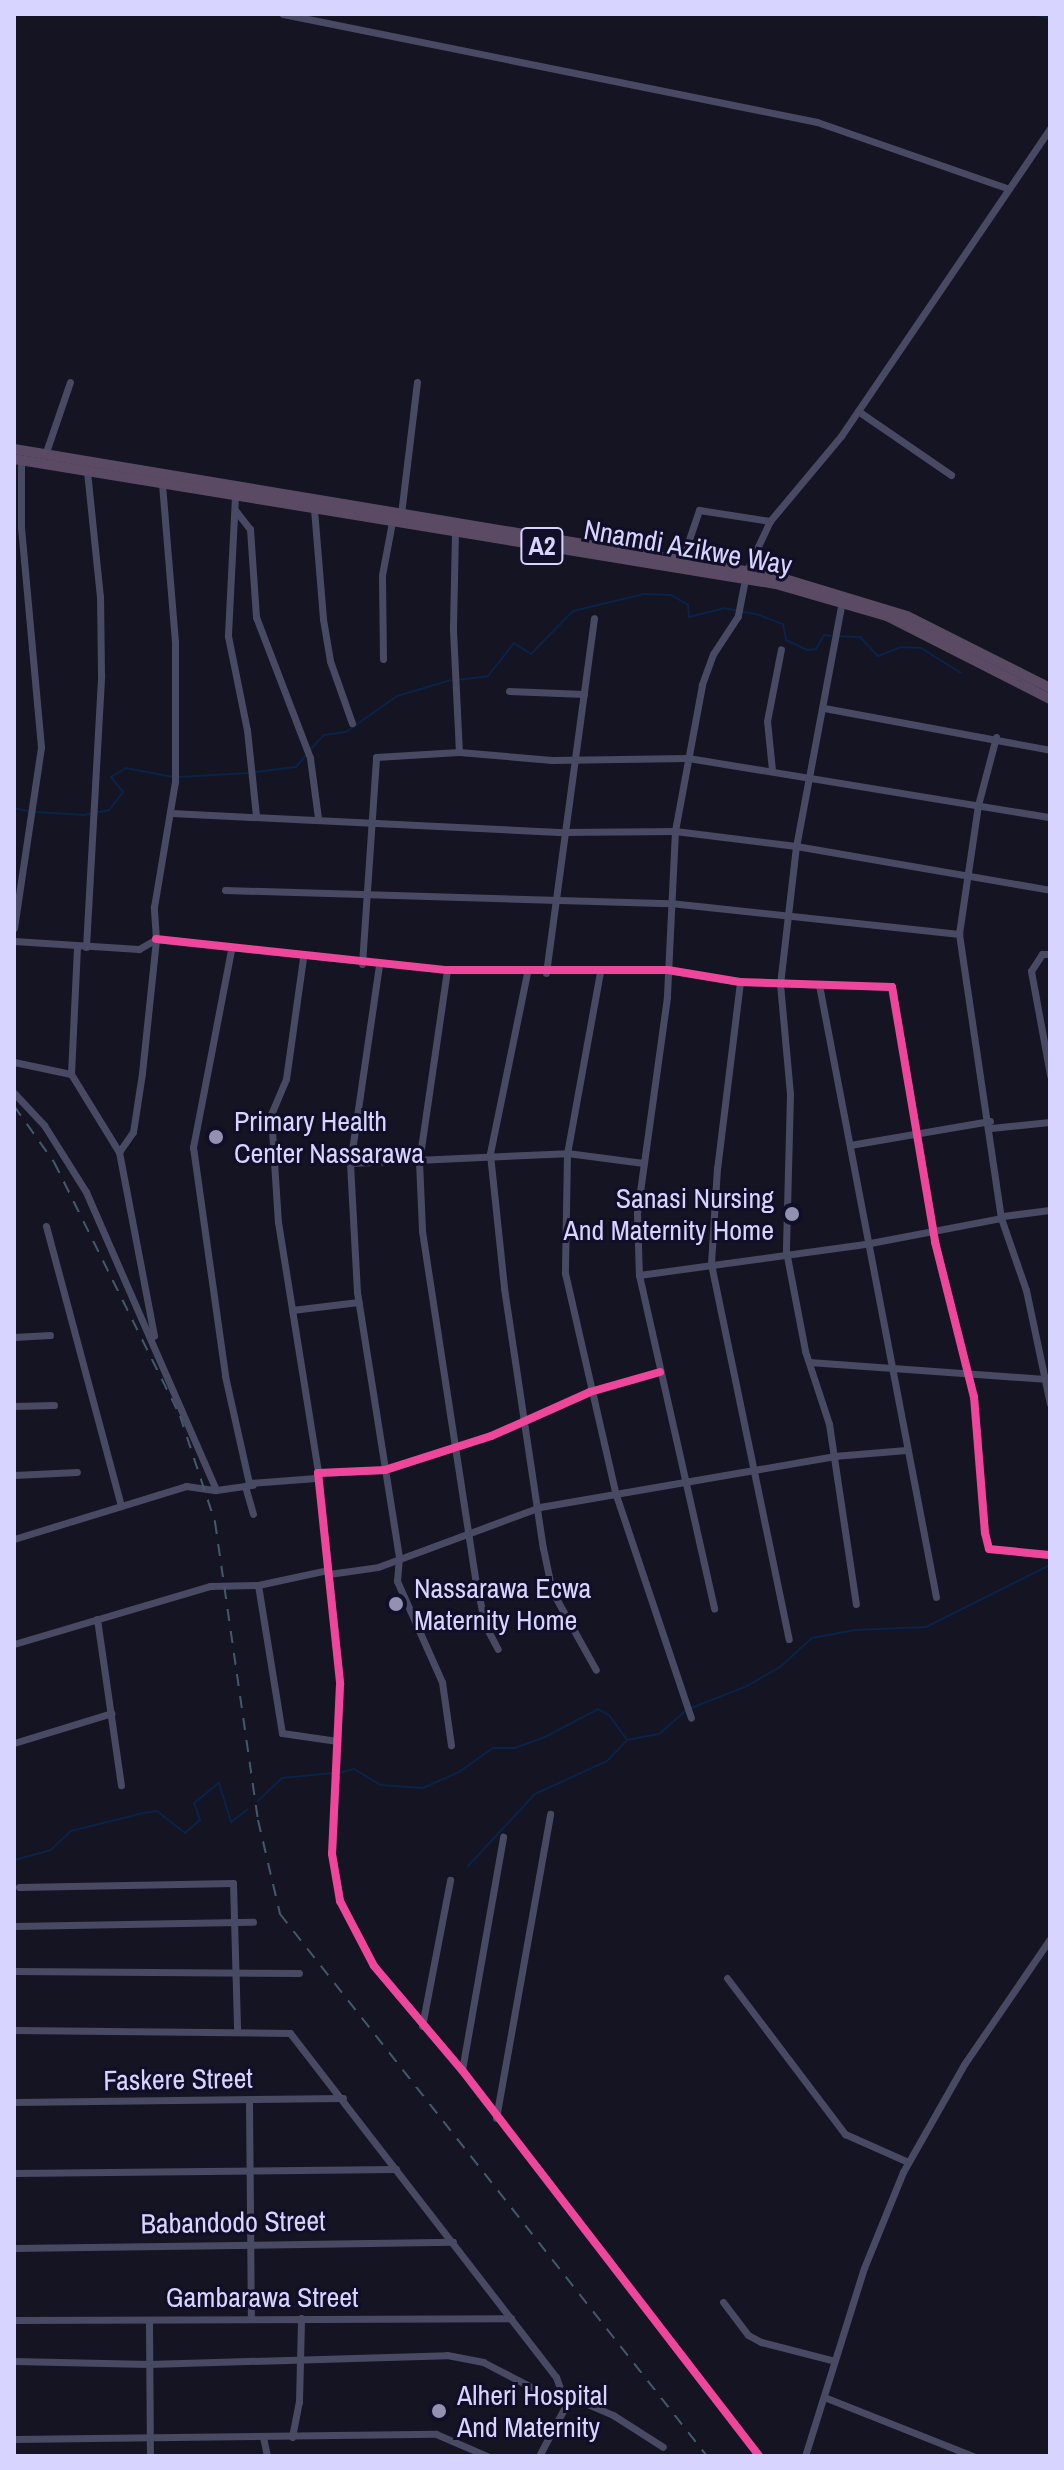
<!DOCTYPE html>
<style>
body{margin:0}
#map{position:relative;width:1064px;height:2470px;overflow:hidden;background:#151422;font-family:"Archivo Narrow",sans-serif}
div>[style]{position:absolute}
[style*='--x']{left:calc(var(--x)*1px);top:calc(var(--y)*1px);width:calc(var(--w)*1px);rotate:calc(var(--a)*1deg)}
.stream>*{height:2px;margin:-1px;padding:0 1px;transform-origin:1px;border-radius:1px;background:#092349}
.minor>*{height:7px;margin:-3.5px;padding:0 3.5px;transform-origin:3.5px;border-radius:3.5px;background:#484963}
.highway>*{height:10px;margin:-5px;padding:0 5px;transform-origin:5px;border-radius:5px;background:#5b4a63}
.rail>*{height:2px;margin-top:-1px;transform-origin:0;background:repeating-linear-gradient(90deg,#415a6b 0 12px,transparent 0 22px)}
.cycleway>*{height:8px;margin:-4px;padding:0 4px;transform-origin:4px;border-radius:4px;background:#ed469a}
.dots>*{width:22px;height:22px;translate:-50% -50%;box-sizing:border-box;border:4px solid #110e28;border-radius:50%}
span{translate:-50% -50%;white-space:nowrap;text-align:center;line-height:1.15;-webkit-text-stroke:6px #110e28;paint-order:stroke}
.shield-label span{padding:2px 6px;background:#110e28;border:2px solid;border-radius:6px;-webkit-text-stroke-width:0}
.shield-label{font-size:26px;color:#d7d5ff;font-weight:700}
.street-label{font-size:28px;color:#d7d5ff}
.poi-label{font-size:28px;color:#d7d5ff}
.left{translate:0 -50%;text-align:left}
.right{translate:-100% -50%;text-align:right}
.frame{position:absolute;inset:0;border:16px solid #d7d5ff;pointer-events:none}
</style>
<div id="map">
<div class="stream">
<i style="--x:1032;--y:14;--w:18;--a:13"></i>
<i style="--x:838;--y:636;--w:22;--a:3"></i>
<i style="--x:860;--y:637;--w:26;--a:47"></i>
<i style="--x:878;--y:656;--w:26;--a:-21"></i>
<i style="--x:902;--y:647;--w:19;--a:3"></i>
<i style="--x:921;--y:648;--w:47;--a:32"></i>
<i style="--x:457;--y:680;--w:31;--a:-7"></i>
<i style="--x:488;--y:676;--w:42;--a:-51.8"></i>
<i style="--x:514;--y:643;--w:20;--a:33"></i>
<i style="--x:531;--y:654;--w:60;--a:-45.7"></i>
<i style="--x:573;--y:611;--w:73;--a:-13.5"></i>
<i style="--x:644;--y:594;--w:27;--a:2"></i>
<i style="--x:671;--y:595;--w:20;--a:30"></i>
<i style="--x:688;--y:605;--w:12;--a:85"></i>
<i style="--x:689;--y:617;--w:36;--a:-14"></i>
<i style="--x:724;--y:608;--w:36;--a:11"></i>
<i style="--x:759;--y:615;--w:26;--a:21"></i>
<i style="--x:783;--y:624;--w:16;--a:79"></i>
<i style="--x:786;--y:640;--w:23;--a:25"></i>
<i style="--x:807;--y:650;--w:9;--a:-6"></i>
<i style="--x:816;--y:649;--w:16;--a:-60"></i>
<i style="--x:824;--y:635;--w:7;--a:8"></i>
<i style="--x:310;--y:750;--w:21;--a:-47"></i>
<i style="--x:324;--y:735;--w:22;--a:-8"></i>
<i style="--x:346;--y:732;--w:62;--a:-35.2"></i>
<i style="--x:397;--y:696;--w:56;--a:-16.5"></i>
<i style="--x:255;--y:772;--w:41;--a:-7"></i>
<i style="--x:296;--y:767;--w:16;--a:-50"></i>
<i style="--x:179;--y:777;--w:69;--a:-3.3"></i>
<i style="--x:14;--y:808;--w:14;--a:12"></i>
<i style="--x:35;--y:812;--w:49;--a:3.5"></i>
<i style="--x:84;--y:815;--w:25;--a:-11"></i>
<i style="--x:109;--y:810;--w:23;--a:-52"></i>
<i style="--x:123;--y:792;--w:19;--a:-129"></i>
<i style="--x:111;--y:777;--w:17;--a:-31"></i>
<i style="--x:126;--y:768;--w:48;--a:10.8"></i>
<i style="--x:691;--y:1708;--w:60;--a:-21.4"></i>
<i style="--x:747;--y:1686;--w:38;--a:-30"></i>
<i style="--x:780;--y:1667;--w:43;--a:-42.2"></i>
<i style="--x:812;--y:1638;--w:44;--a:-10.5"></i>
<i style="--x:855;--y:1630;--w:71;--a:-2.4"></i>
<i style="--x:926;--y:1627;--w:139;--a:-26.6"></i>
<i style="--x:339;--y:1773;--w:16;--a:-15"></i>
<i style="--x:354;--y:1769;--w:31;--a:31"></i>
<i style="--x:381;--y:1785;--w:42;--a:4.1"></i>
<i style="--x:423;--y:1788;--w:39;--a:-24"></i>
<i style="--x:459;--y:1772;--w:42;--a:-35.2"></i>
<i style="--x:493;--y:1748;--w:22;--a:0"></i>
<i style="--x:515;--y:1748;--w:32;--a:-20"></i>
<i style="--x:545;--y:1737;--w:60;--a:-27.8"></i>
<i style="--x:598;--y:1709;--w:13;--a:29"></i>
<i style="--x:609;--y:1715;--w:31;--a:54"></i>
<i style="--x:627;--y:1740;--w:33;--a:-11"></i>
<i style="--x:659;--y:1734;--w:35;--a:-41"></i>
<i style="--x:258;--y:1801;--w:33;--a:-44"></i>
<i style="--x:282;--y:1778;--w:51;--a:-5.6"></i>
<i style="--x:14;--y:1860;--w:38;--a:-15"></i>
<i style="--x:51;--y:1850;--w:28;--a:-44"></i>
<i style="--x:71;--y:1831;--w:74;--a:-14"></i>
<i style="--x:143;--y:1813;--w:14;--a:-8"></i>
<i style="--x:157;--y:1811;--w:36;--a:38"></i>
<i style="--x:185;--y:1833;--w:20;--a:-41"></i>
<i style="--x:200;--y:1820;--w:18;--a:-109"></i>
<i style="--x:194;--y:1803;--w:32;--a:-39"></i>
<i style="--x:219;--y:1783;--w:41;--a:72.9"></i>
<i style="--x:231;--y:1822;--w:21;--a:-37"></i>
<i style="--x:468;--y:1866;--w:98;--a:-47.1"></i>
<i style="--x:535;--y:1794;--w:79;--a:-24.6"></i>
<i style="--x:607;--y:1761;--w:29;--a:-46"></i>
</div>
<div class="minor">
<i style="--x:283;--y:14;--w:545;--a:11.43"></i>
<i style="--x:817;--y:122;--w:203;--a:19.2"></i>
<i style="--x:858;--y:411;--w:113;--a:34.5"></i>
<i style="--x:45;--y:455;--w:77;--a:-71.1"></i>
<i style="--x:235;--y:496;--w:140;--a:92.9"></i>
<i style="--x:228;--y:636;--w:96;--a:78.6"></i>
<i style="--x:247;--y:730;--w:86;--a:84"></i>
<i style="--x:314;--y:509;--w:110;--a:85.3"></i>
<i style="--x:323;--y:619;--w:43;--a:80.5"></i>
<i style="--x:330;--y:661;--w:66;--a:70.5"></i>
<i style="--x:235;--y:510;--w:24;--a:52"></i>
<i style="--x:250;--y:529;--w:88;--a:86.1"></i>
<i style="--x:256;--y:617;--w:151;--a:69"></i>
<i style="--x:310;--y:758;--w:61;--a:82.4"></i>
<i style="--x:401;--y:514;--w:133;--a:-83.1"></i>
<i style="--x:455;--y:532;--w:98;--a:91.2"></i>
<i style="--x:453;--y:630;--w:122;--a:87.2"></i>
<i style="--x:682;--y:560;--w:53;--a:-71.2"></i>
<i style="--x:699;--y:510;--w:72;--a:8.8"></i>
<i style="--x:747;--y:570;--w:54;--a:-64.9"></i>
<i style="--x:770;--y:521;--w:111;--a:-50.1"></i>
<i style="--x:841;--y:436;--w:372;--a:-55.8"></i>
<i style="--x:745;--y:579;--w:38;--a:101"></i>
<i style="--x:738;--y:616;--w:45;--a:123.3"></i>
<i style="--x:713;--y:654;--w:33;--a:110"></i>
<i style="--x:702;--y:685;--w:148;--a:100.5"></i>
<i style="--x:675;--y:831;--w:166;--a:92.8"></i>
<i style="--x:667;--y:997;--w:218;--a:97.9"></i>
<i style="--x:637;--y:1213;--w:62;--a:88.2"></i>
<i style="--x:639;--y:1275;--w:228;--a:-7.8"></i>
<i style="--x:865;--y:1244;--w:138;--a:-10.8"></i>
<i style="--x:1001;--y:1218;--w:76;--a:70.9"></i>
<i style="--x:1026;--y:1290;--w:116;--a:78.1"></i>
<i style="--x:842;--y:601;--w:249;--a:100.6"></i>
<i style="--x:796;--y:846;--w:139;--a:96.6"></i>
<i style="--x:780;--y:984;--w:110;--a:84.8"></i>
<i style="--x:790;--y:1094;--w:157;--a:91.5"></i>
<i style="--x:786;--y:1251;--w:102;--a:79.2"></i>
<i style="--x:805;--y:1351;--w:77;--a:71.8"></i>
<i style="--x:829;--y:1424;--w:182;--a:81.5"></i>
<i style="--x:383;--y:659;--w:84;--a:-90.7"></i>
<i style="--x:382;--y:575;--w:54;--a:-79.3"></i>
<i style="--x:509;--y:691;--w:75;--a:2.3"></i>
<i style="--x:824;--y:708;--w:230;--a:10.5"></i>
<i style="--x:996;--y:737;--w:70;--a:104.8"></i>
<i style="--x:978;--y:805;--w:130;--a:98.4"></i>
<i style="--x:959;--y:934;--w:287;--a:81.6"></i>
<i style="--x:772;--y:770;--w:49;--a:-95.8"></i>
<i style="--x:767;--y:721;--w:73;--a:-79"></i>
<i style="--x:171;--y:813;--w:393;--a:2.8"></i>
<i style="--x:564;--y:832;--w:111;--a:-0.5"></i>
<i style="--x:675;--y:831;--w:122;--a:7.1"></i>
<i style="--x:796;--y:846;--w:258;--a:9.8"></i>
<i style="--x:225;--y:890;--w:445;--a:1.7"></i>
<i style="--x:670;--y:903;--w:291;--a:6.1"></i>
<i style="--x:14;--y:928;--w:183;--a:-81.5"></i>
<i style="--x:41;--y:747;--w:221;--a:-95.2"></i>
<i style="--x:21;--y:527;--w:67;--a:-90"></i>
<i style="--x:156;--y:939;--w:293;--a:6.1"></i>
<i style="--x:447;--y:970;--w:221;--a:0"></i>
<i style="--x:668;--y:970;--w:73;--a:9.5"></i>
<i style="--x:740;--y:982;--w:152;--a:1.9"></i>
<i style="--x:892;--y:987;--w:259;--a:80.4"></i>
<i style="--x:935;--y:1242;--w:160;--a:75.9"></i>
<i style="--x:974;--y:1397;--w:136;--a:85.4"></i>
<i style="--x:985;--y:1533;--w:16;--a:76"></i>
<i style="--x:989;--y:1549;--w:61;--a:5.6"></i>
<i style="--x:14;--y:941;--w:125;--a:3.7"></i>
<i style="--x:139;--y:949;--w:20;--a:-30"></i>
<i style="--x:86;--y:947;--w:272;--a:-86.8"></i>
<i style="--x:101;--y:675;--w:78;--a:-90.7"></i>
<i style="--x:100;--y:597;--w:126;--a:-95.9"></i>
<i style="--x:231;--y:950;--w:201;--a:100.9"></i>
<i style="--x:193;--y:1147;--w:231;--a:82"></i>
<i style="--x:225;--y:1376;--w:110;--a:77.4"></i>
<i style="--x:249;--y:1483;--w:67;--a:-4.3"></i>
<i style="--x:1050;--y:954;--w:8;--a:180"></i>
<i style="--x:1042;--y:954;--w:20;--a:123"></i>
<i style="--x:1031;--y:971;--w:106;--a:79.6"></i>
<i style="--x:303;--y:958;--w:122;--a:98"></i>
<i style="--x:286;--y:1079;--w:39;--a:113"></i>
<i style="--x:271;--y:1115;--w:107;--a:86.3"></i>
<i style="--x:278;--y:1222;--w:254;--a:80.9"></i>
<i style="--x:362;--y:964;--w:207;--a:-86.1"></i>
<i style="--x:376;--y:757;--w:83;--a:-3.4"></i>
<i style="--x:459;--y:752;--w:93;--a:4.9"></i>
<i style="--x:552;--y:760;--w:136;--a:-0.8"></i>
<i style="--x:688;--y:758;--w:367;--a:9.3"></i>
<i style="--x:379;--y:965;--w:200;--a:98.3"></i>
<i style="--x:350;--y:1163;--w:129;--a:86.9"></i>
<i style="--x:357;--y:1292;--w:269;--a:81"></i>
<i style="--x:399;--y:1558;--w:23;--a:95"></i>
<i style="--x:397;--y:1581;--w:111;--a:66"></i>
<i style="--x:442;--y:1682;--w:64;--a:81.9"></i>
<i style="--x:447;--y:970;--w:193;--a:98.3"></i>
<i style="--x:419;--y:1161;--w:70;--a:87.5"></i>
<i style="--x:422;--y:1231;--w:355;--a:81.3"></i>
<i style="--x:476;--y:1582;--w:44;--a:78.2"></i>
<i style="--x:485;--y:1625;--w:27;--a:62"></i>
<i style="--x:600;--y:972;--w:184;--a:100.3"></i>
<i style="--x:567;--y:1153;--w:120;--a:91"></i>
<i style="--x:565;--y:1273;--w:225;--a:77.1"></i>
<i style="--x:615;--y:1492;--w:238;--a:71.4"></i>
<i style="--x:527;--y:973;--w:185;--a:101.6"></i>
<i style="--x:490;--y:1154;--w:135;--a:84"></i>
<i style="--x:504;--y:1288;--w:263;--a:81.5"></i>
<i style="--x:543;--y:1548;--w:44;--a:78.2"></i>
<i style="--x:552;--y:1591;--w:90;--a:60.9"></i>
<i style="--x:546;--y:973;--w:358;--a:-82.3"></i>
<i style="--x:740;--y:982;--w:187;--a:97"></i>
<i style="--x:717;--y:1168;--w:96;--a:93.6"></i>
<i style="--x:711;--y:1264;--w:383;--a:78.3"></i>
<i style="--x:819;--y:985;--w:623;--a:79.18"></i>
<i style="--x:14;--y:1062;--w:58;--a:11.9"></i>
<i style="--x:71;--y:1074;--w:92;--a:58.4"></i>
<i style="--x:119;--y:1152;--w:187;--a:79.2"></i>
<i style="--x:71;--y:1074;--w:127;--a:-87.3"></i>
<i style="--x:14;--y:1093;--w:44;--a:46.8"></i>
<i style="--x:44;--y:1125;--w:79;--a:57.9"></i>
<i style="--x:86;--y:1192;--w:325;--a:66.4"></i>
<i style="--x:216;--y:1490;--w:37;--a:-8"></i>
<i style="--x:991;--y:1128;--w:59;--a:-5.8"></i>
<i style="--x:850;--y:1145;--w:142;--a:-9.7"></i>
<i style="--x:119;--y:1152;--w:24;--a:-55"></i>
<i style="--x:133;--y:1132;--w:60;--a:-81.3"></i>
<i style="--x:142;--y:1073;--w:135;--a:-84"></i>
<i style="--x:156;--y:939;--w:32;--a:-94"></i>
<i style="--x:154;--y:907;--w:127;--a:-80.5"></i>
<i style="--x:175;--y:782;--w:140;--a:-90"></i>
<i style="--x:175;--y:642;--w:159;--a:-94.7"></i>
<i style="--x:350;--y:1163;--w:217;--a:-2.6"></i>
<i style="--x:567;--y:1153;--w:77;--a:7.5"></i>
<i style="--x:1003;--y:1216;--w:47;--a:-7.3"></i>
<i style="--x:46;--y:1226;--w:290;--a:75"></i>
<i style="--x:639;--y:1275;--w:342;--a:77.3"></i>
<i style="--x:292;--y:1310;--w:67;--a:-6.8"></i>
<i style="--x:14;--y:1337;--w:36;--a:-3"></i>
<i style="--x:809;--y:1362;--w:236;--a:4.1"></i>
<i style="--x:660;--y:1372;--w:73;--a:164.1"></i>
<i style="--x:590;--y:1392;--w:108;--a:156"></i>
<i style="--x:491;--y:1436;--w:111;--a:162.2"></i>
<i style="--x:385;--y:1470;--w:67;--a:177.4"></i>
<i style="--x:318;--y:1473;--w:212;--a:84"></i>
<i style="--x:340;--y:1684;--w:170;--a:92.7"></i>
<i style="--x:332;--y:1854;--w:48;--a:80.3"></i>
<i style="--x:340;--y:1901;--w:73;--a:62.4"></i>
<i style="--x:374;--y:1966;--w:136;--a:49.8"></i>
<i style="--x:462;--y:2070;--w:487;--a:52.4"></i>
<i style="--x:14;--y:1406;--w:40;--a:-1.4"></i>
<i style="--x:14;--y:1475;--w:63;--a:-2.7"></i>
<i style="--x:245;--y:1486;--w:29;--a:74"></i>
<i style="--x:14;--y:1539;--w:180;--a:-17.1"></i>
<i style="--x:186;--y:1486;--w:30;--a:8"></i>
<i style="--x:329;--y:1574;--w:49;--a:-8.1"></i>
<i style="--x:378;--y:1567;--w:173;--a:-20.3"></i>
<i style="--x:540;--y:1507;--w:298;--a:-9.8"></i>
<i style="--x:834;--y:1456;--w:72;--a:-4.8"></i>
<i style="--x:258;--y:1585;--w:72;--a:-12.1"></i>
<i style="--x:97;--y:1619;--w:168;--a:81.8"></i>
<i style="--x:14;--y:1644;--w:204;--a:-16.5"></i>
<i style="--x:210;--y:1586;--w:48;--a:-1.2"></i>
<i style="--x:258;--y:1585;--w:150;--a:80.8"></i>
<i style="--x:282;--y:1733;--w:56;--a:8.3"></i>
<i style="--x:14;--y:1743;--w:102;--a:-17"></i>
<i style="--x:19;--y:1887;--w:214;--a:-1.1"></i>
<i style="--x:233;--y:1883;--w:146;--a:88.4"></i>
<i style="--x:14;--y:1926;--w:239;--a:-1"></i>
<i style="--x:14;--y:1971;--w:285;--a:0.4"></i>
<i style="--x:727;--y:1978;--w:196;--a:52.9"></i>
<i style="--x:845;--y:2134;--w:69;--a:24"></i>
<i style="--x:422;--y:2026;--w:149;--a:-79.1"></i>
<i style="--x:14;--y:2030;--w:276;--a:0.6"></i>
<i style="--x:290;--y:2033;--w:435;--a:52.3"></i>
<i style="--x:556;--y:2377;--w:30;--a:70"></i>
<i style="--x:566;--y:2405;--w:58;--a:117.9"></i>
<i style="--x:462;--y:2070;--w:237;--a:-80"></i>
<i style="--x:249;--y:2101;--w:218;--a:89.5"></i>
<i style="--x:14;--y:2102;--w:329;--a:-0.7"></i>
<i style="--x:496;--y:2118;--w:309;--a:-79.9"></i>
<i style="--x:14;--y:2173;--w:382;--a:-0.6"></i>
<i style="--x:14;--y:2248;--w:439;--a:-0.8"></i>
<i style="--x:723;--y:2302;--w:41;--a:52.9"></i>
<i style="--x:748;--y:2335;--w:15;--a:28"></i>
<i style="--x:761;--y:2342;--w:76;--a:14.4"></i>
<i style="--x:14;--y:2320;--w:497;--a:-0.2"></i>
<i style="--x:149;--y:2320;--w:136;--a:89.6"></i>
<i style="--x:14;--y:2361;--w:135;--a:1.3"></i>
<i style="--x:149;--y:2364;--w:298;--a:-1.7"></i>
<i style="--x:447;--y:2355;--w:37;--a:11"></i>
<i style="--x:483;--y:2362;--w:93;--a:27.4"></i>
<i style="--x:564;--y:2394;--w:53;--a:23.2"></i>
<i style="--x:613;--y:2415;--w:59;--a:32.6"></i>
<i style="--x:824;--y:2397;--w:160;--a:21.6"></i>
<i style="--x:263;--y:2437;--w:19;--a:78"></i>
<i style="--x:292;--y:2437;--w:36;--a:-79"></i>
<i style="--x:299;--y:2402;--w:84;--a:-88.6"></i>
<i style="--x:14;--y:2439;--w:422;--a:-0.7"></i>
<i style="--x:436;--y:2434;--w:56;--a:23.3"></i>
<i style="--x:805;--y:2456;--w:197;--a:-72.6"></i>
<i style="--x:864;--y:2268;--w:104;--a:-67.9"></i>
<i style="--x:903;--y:2172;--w:125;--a:-60.4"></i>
<i style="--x:965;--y:2063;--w:150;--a:-55.6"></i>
</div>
<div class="highway">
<i style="--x:14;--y:449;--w:772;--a:9.47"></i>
<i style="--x:775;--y:576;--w:138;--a:16.9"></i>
<i style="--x:907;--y:616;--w:160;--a:26.7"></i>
<i style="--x:14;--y:459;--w:772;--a:9.32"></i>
<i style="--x:776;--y:584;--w:116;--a:16.1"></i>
<i style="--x:887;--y:616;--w:183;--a:27"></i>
</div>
<div class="rail">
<i style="--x:14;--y:1106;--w:69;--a:54.5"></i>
<i style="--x:54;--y:1162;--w:284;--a:63.6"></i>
<i style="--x:180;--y:1416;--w:112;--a:71.7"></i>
<i style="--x:215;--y:1522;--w:301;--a:81.8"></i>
<i style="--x:258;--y:1820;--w:97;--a:76.8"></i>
<i style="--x:280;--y:1914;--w:690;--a:51.77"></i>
</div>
<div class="cycleway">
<i style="--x:156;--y:939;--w:293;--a:6.1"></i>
<i style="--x:447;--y:970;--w:221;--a:0"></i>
<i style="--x:668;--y:970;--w:73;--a:9.5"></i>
<i style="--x:740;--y:982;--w:152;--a:1.9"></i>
<i style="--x:892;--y:987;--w:259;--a:80.4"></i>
<i style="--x:935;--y:1242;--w:160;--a:75.9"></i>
<i style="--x:974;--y:1397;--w:136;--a:85.4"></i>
<i style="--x:985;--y:1533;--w:16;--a:76"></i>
<i style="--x:989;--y:1549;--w:61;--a:5.6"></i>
<i style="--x:660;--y:1372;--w:73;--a:164.1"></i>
<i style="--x:590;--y:1392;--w:108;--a:156"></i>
<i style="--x:491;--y:1436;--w:111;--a:162.2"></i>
<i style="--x:385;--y:1470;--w:67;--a:177.4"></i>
<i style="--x:318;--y:1473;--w:212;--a:84"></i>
<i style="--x:340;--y:1684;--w:170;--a:92.7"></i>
<i style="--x:332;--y:1854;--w:48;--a:80.3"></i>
<i style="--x:340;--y:1901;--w:73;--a:62.4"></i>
<i style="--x:374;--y:1966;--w:136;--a:49.8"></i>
<i style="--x:462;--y:2070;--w:487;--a:52.4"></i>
</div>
<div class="dots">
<i style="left:216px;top:1137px;background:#9391b2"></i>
<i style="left:792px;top:1214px;background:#9391b2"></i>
<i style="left:396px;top:1604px;background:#9391b2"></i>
<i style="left:439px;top:2411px;background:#9391b2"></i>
</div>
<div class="shield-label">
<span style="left:542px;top:546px">A2</span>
</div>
<div class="street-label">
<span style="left:688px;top:547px;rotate:10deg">Nnamdi Azikwe Way</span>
<span style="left:178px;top:2079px;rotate:-1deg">Faskere Street</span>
<span style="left:233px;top:2222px;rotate:-1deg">Babandodo Street</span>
<span style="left:262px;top:2297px">Gambarawa Street</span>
</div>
<div class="poi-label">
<span class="left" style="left:234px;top:1137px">Primary Health<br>Center Nassarawa</span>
<span class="right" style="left:774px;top:1214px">Sanasi Nursing<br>And Maternity Home</span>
<span class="left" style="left:414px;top:1604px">Nassarawa Ecwa<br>Maternity Home</span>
<span class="left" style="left:457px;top:2411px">Alheri Hospital<br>And Maternity</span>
</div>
<div class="frame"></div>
</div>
